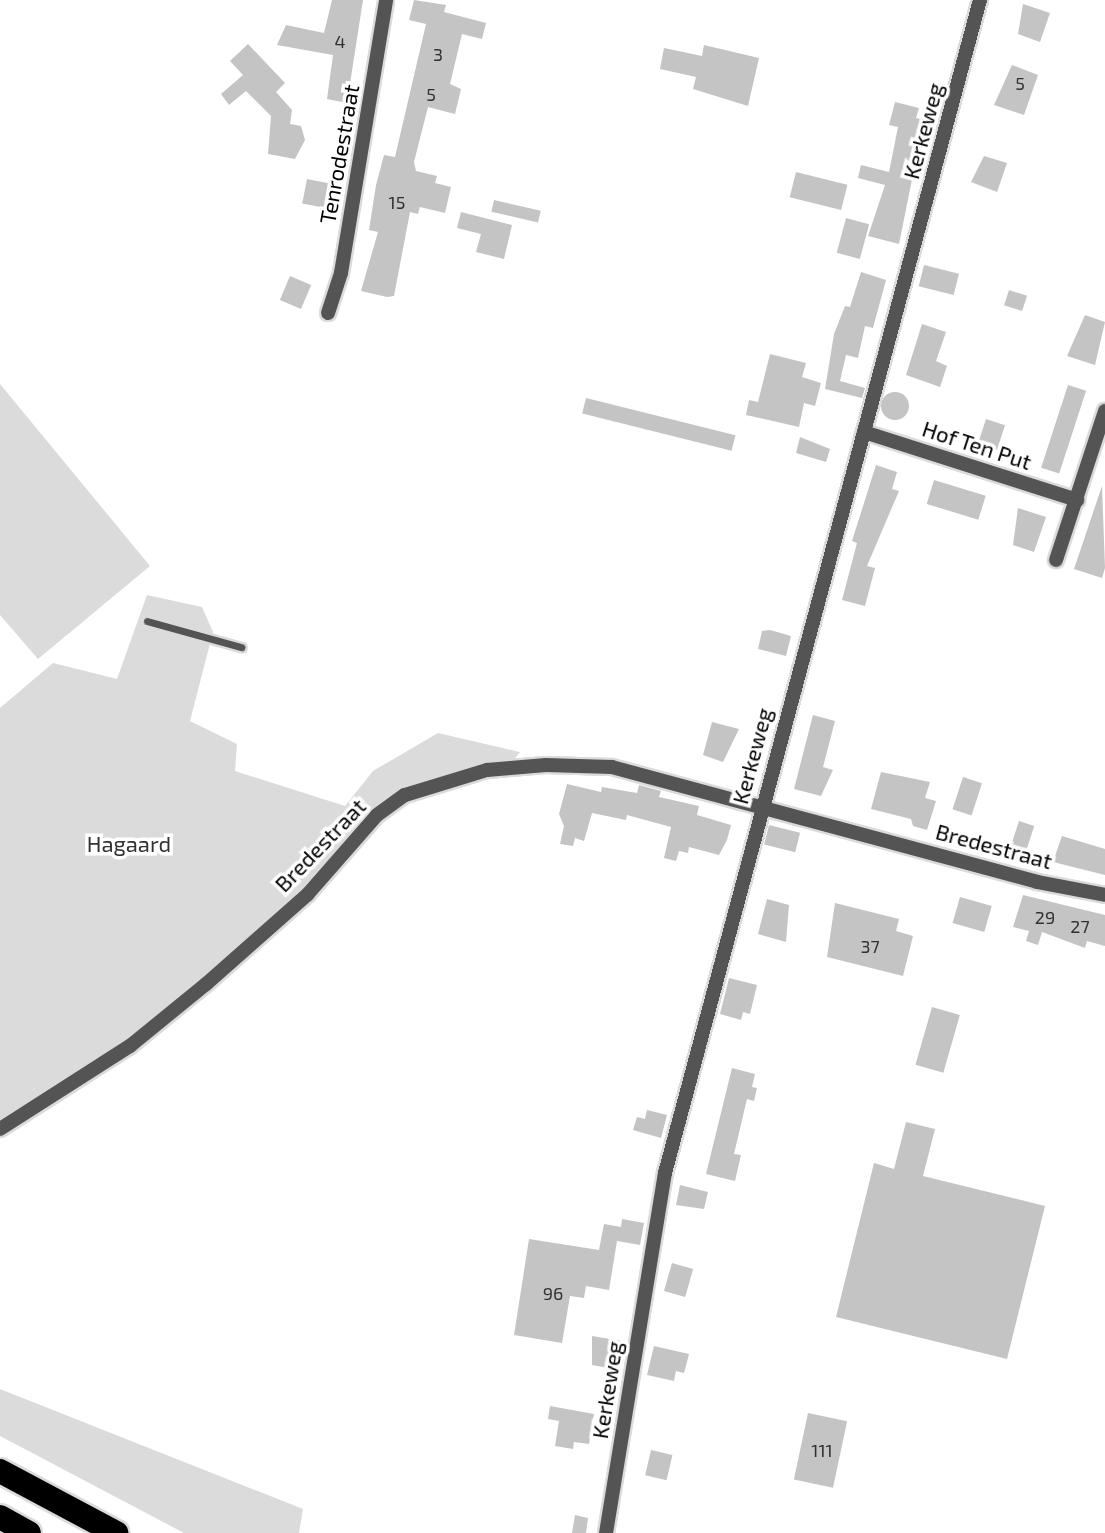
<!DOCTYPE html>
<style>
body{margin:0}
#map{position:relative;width:1105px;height:1533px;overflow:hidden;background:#fff;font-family:"Exo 2",sans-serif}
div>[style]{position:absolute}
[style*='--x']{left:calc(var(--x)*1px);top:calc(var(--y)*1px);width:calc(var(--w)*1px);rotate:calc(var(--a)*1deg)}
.green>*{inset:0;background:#dbdbdb}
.building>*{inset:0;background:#c4c4c4;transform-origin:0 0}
.round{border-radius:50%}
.roads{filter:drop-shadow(2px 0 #dbdbdb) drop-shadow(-2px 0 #dbdbdb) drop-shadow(0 2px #dbdbdb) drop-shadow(0 -2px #dbdbdb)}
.lane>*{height:7px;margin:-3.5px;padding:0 3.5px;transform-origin:3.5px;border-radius:3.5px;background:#545454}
.street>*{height:14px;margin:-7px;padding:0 7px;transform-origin:7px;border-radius:7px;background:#545454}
.highway>*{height:24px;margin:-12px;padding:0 12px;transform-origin:12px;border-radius:12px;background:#000}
span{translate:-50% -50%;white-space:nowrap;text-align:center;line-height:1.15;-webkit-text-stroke:7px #fff;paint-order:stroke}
.number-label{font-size:18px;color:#313131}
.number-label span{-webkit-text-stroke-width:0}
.street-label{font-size:22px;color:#000}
.park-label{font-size:22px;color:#323232}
</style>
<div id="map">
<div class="green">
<i style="clip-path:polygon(0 384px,150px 566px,38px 659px,0 615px)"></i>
<i style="clip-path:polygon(147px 595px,202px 607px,213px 632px,190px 721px,237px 744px,235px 771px,345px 806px,373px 771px,438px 733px,520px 752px,512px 762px,440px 776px,401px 789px,304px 891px,202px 981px,124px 1042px,0 1122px,0 708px,53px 663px,117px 679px)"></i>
<i style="clip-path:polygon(0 1389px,303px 1509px,299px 1533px,184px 1533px,0 1436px)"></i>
</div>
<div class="building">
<i style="clip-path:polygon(332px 0,363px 0,347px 103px,327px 99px,333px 55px,277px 45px,286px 25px,324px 33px)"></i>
<i style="clip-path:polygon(414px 0,446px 5px,444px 12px,486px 23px,482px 39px,462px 34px,450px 84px,461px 89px,455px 114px,428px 107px,414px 162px,416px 171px,437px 176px,435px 183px,451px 187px,445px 213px,420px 207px,418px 214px,410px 212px,394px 296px,387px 297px,361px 291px,378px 232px,369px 230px,376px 185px,384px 155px,395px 157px,426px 24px,409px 20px)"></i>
<i style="clip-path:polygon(1023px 4px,1050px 13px,1040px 42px,1018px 34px)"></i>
<i style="clip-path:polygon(248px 44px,285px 83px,276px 92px,292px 110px,290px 124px,301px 126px,305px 140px,295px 159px,268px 154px,271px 116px,246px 91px,229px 105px,221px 94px,243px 75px,230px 61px)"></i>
<i style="clip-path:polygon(704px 45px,759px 58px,748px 106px,693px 89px,696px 77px,660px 69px,664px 48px,702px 56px)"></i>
<i style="clip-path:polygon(1012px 65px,1038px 75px,1024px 115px,994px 105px)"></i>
<i style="clip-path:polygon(895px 102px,919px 108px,916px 118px,924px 120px,899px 244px,868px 236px,885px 185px,858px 178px,861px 165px,889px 172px,898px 127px,889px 125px)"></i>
<i style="clip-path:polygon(984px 156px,1007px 163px,997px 192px,971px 182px)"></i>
<i style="left:796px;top:172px;width:53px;height:26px;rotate:14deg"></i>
<i style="left:307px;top:179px;width:26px;height:25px;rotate:11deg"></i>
<i style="left:494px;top:200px;width:48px;height:12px;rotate:13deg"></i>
<i style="clip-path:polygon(461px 212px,512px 225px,504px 259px,476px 252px,481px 234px,457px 228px)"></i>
<i style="left:846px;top:218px;width:24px;height:36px;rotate:15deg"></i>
<i style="left:924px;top:265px;width:36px;height:22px;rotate:14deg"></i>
<i style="clip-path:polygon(861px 272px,886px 280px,873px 328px,865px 326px,858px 358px,846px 355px,840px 381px,865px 388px,862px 398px,825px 389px,834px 334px,845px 306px,850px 307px)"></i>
<i style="left:290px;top:276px;width:23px;height:26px;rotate:23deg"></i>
<i style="left:1009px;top:290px;width:19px;height:16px;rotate:18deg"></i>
<i style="clip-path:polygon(1085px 315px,1105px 322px,1095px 365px,1067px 356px)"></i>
<i style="clip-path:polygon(922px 324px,946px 332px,936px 361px,947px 366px,940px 387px,906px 375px)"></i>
<i style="clip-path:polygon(770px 354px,806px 363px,802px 377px,821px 383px,815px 406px,804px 403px,799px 427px,746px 415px,749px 400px,758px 402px)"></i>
<i style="left:1068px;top:385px;width:19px;height:87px;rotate:18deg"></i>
<i class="round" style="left:881px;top:392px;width:28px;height:28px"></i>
<i style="left:586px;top:398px;width:154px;height:16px;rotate:14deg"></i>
<i style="left:986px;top:419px;width:20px;height:26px;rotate:18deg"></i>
<i style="clip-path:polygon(800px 437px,830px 449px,826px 462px,796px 453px)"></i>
<i style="clip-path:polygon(876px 465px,897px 472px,892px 489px,899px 491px,867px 566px,875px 568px,865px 606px,842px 600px,857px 543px,852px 541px)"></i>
<i style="left:934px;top:480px;width:54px;height:25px;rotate:17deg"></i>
<i style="clip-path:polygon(1102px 486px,1105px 568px,1102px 578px,1074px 569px)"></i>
<i style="clip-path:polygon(1018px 508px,1046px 517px,1034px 552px,1013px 545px)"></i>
<i style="clip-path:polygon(770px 630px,791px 636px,786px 656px,758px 649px,762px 631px)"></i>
<i style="clip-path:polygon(813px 715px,835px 721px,823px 767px,833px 770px,821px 796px,794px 789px)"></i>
<i style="clip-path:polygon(712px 722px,739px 729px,723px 762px,703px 755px)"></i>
<i style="clip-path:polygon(881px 772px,930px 782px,925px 798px,936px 801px,927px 830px,913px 826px,911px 819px,871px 809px)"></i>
<i style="left:963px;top:777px;width:20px;height:34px;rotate:18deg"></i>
<i style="clip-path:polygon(567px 784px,601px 792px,602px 787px,637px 793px,639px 785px,661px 791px,659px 797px,699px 806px,697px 815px,731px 825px,727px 840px,719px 855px,689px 847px,688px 853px,679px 851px,676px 861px,664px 858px,671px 827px,627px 815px,626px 820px,592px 813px,584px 841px,575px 838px,573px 846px,560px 844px,564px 826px,559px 814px)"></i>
<i style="left:1019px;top:821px;width:16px;height:35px;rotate:18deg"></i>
<i style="left:769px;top:825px;width:32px;height:20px;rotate:14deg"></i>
<i style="clip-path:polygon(1062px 836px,1105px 849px,1105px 875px,1053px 862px)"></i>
<i style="clip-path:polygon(1023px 895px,1105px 915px,1105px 946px,1087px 941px,1085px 948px,1042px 932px,1038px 945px,1026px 941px,1029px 931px,1013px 927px)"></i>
<i style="left:960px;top:897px;width:33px;height:27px;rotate:16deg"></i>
<i style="clip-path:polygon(767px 899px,789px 905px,786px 942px,758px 934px)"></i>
<i style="clip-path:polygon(835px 903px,899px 919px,896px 931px,913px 936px,903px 976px,827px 957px)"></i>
<i style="clip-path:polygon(729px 978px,757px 985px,750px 1014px,743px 1012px,741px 1020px,720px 1014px)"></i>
<i style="left:932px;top:1007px;width:29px;height:60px;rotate:16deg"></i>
<i style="clip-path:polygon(732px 1068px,755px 1074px,752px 1087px,757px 1088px,754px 1101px,747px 1099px,734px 1154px,741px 1155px,735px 1181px,706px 1174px)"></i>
<i style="clip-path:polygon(647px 1110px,667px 1115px,661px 1138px,633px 1130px,637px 1117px,645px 1119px)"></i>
<i style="clip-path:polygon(906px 1122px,935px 1129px,923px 1176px,1045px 1206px,1007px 1359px,836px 1317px,874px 1163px,894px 1169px)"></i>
<i style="clip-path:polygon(680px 1185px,708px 1192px,704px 1209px,676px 1205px)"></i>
<i style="clip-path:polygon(622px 1219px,644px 1223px,640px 1245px,617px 1241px,609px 1290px,586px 1286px,584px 1298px,570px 1296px,562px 1343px,514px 1335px,529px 1239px,599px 1250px,604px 1224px,621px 1227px)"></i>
<i style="left:672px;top:1263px;width:22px;height:29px;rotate:16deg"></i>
<i style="clip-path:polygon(592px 1336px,622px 1341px,620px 1370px,592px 1365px)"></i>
<i style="clip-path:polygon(654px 1346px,689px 1354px,684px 1373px,676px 1371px,674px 1381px,647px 1375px)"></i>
<i style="clip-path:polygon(550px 1406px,594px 1414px,589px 1444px,574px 1442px,573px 1449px,555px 1446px,559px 1421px,548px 1419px)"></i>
<i style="left:808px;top:1413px;width:40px;height:68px;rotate:12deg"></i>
<i style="left:651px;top:1450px;width:22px;height:26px;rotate:13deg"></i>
<i style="clip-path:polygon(575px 1515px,588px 1518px,586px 1533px,572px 1533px)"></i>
</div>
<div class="roads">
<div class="lane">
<i style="--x:147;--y:621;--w:98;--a:15.5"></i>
</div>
<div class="street">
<i style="--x:328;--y:313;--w:42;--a:-72"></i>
<i style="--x:341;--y:273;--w:277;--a:-80.6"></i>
<i style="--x:864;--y:432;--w:224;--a:17.7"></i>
<i style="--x:1056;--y:560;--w:157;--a:-71.8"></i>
<i style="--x:0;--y:1129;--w:154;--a:-32.6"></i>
<i style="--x:130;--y:1046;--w:98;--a:-39.2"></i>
<i style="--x:206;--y:984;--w:135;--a:-41.4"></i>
<i style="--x:307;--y:895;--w:106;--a:-48.8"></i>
<i style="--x:377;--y:815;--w:34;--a:-36"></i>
<i style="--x:405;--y:795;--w:86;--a:-17"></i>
<i style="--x:487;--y:770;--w:59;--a:-4.8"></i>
<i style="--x:546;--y:765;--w:66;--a:1.7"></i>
<i style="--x:612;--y:767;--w:440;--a:15.1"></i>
<i style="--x:1037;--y:882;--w:69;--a:10.8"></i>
<i style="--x:606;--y:1533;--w:365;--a:-80.7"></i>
<i style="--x:665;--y:1173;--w:1215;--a:-74.97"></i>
</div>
<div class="highway">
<i style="--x:0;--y:1471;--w:132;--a:28.1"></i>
<i style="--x:0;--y:1517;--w:33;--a:29"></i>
</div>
</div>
<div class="number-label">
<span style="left:340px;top:41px">4</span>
<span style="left:438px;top:54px">3</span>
<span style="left:1020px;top:83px">5</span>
<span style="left:431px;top:94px">5</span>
<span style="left:397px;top:202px">15</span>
<span style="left:1045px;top:917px">29</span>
<span style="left:1080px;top:926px">27</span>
<span style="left:870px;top:946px">37</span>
<span style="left:553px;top:1293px">96</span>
<span style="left:822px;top:1450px">111</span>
</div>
<div class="street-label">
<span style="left:923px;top:131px;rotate:-75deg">Kerkeweg</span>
<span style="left:339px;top:154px;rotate:-80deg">Tenrodestraat</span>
<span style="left:977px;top:445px;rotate:18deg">Hof Ten Put</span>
<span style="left:752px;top:756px;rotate:-75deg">Kerkeweg</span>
<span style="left:320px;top:845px;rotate:-46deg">Bredestraat</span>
<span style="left:994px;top:846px;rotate:15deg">Bredestraat</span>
<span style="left:607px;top:1390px;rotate:-81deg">Kerkeweg</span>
</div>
<div class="park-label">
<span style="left:129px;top:844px">Hagaard</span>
</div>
</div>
